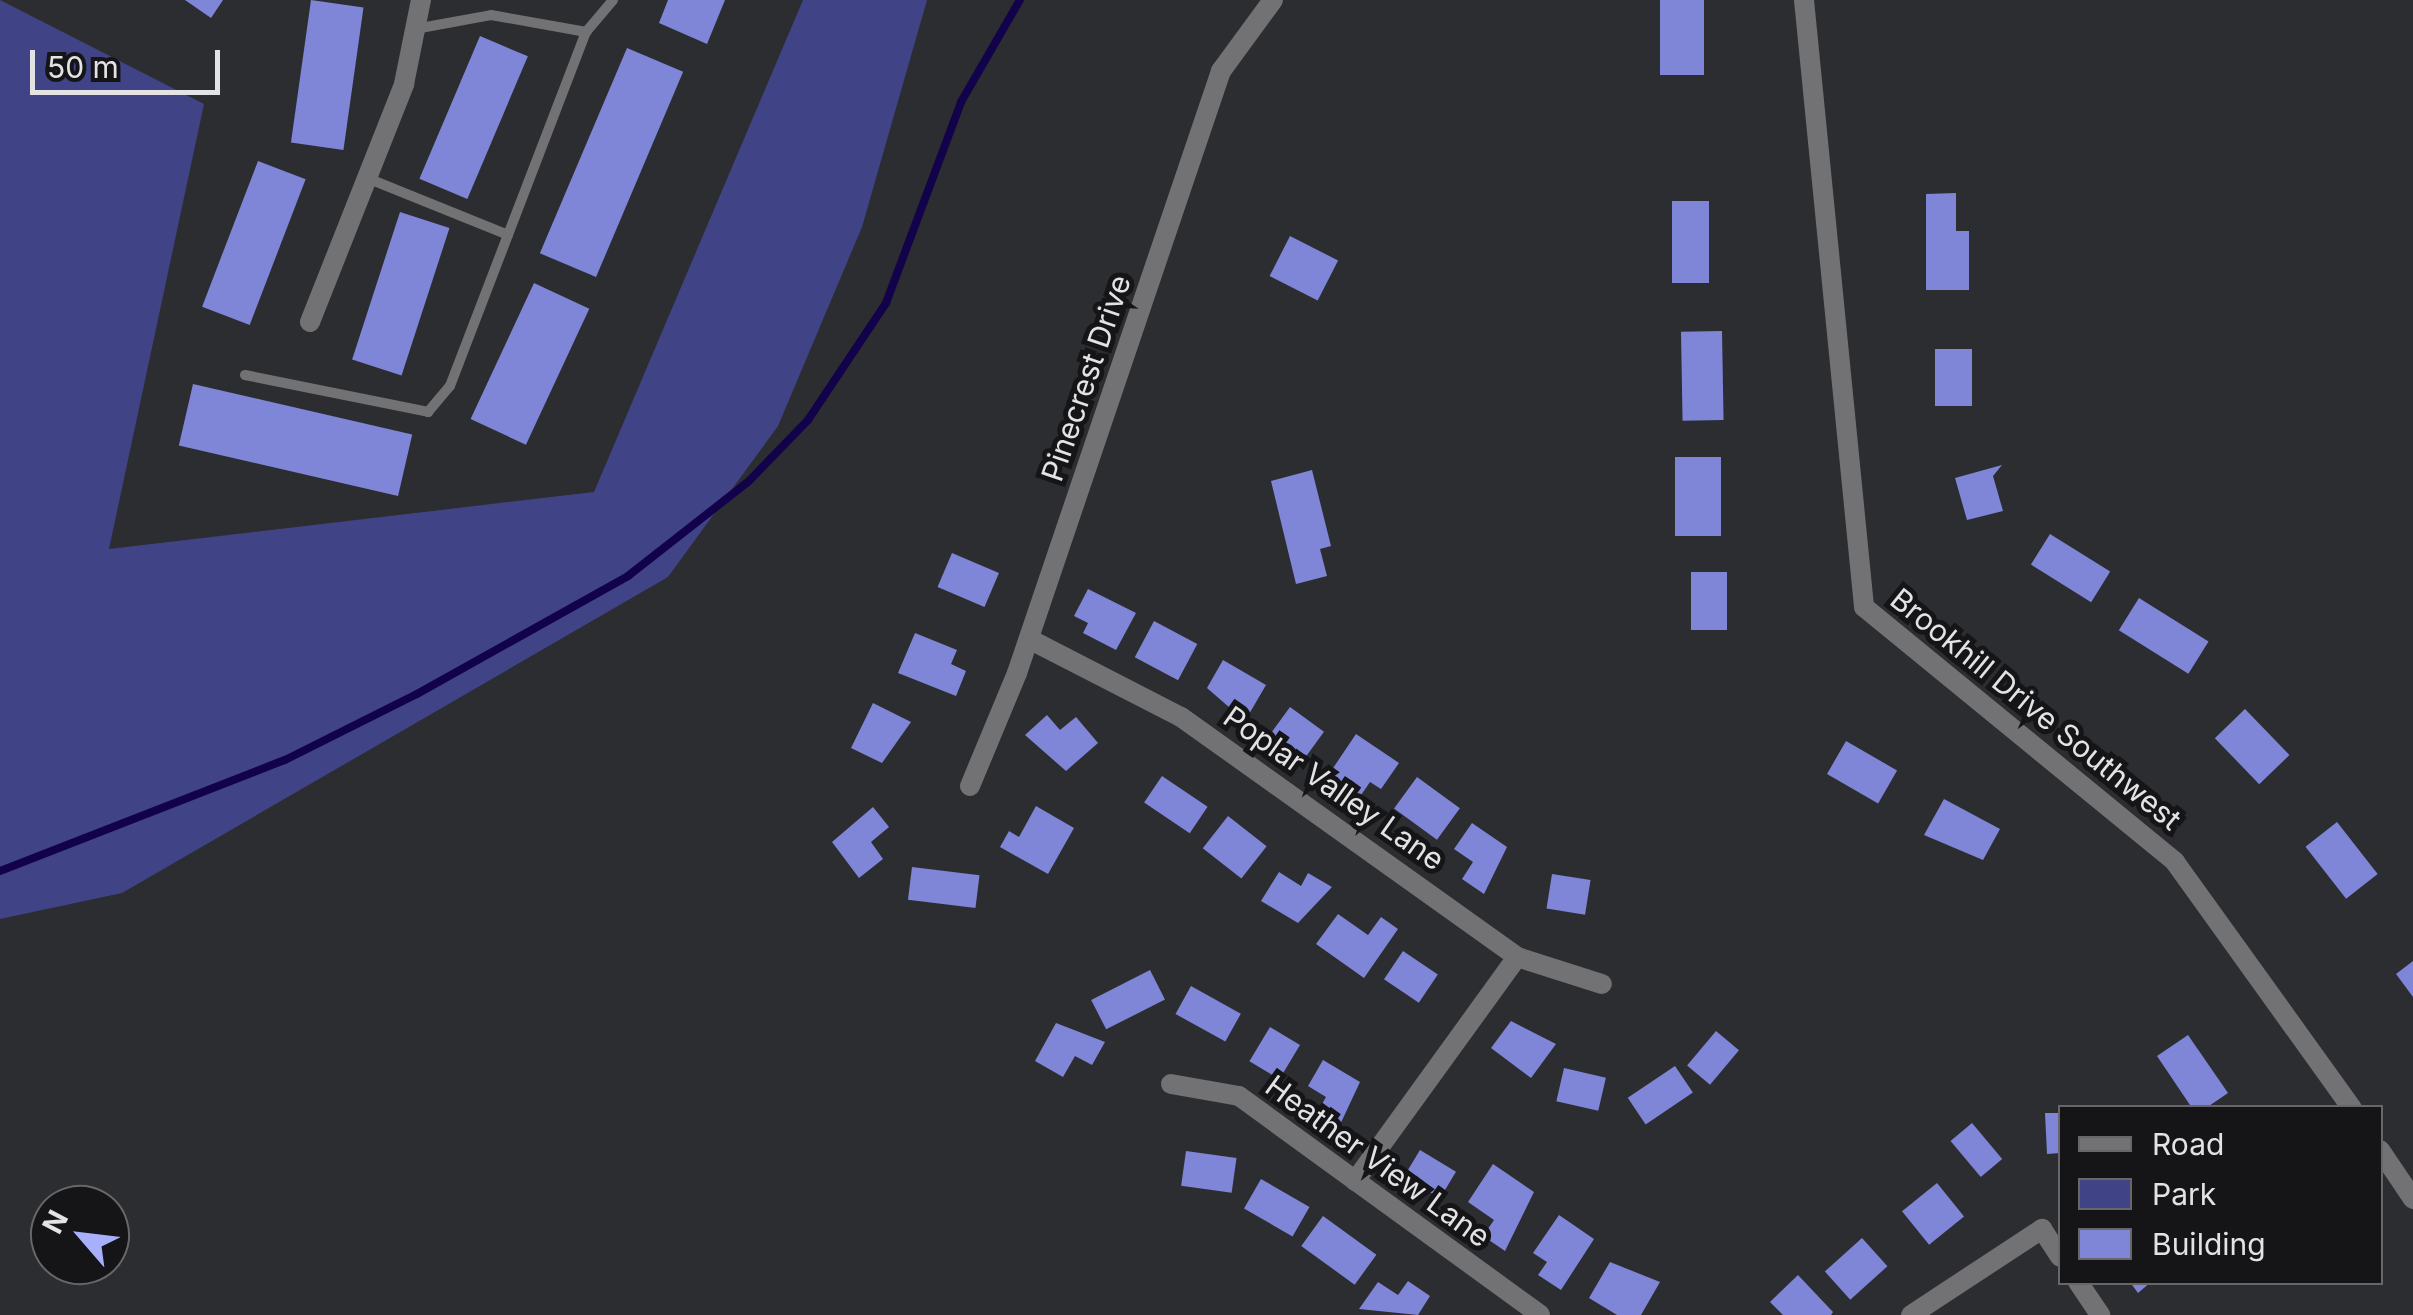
<!DOCTYPE html>
<style>
body{margin:0}
#map{position:relative;width:2413px;height:1315px;overflow:hidden;background:#2c2d31;font-family:Inter,sans-serif}
div>[style]{position:absolute}
[style*='--x']{left:calc(var(--x)*1px);top:calc(var(--y)*1px);width:calc(var(--w)*1px);rotate:calc(var(--a)*1deg)}
.green>*{inset:0;background:#404386}
.stream>*{height:8px;margin:-4px;padding:0 4px;transform-origin:4px;border-radius:4px;background:#12024b}
.building>*{inset:0;background:#7f86d7;transform-origin:0 0}
.service>*{height:10px;margin:-5px;padding:0 5px;transform-origin:5px;border-radius:5px;background:#727274}
.minor>*{height:20px;margin:-10px;padding:0 10px;transform-origin:10px;border-radius:10px;background:#727274}
span{translate:-50% -50%;white-space:nowrap;text-align:center;line-height:1.15;-webkit-text-stroke:10px #151517;paint-order:stroke}
.street-label{font-size:30px;color:#e3e3e6}
.legend{position:absolute;left:2058px;top:1105px;width:325px;height:180px;box-sizing:border-box;background:#151517;border:2px solid #67676a;margin:0;padding:12px 18px;list-style:none;font-size:30px;color:#e3e3e6}
.legend li{display:flex;align-items:center;gap:20px;height:50px}
.legend b{width:50px;border:2px solid #67676a}
.north{position:absolute;left:30px;top:1185px;width:100px;height:100px;box-sizing:border-box;background:#151517;border:2px solid #67676a;border-radius:50%;rotate:298deg;font-size:28px;font-weight:700;line-height:40px;text-align:center;color:#e3e3e6}
.north::after{content:'';display:block;margin:auto;width:35px;height:45px;background:#a8b0fc;clip-path:polygon(50% 0,100% 100%,50% 72%,0 100%)}
.scale{position:absolute;left:30px;top:50px;width:190px;height:45px;box-sizing:border-box;border:5px solid #e3e3e6;border-top:0;padding-left:12px;font-size:30px;line-height:35px;white-space:nowrap;color:#e3e3e6;-webkit-text-stroke:8px #151517;paint-order:stroke}
</style>
<div id="map">
<div class="green">
<i style="clip-path:polygon(0 0,204px 104px,109px 549px,594px 492px,803px 0,927px 0,862px 227px,778px 426px,668px 577px,122px 893px,0 919px)"></i>
</div>
<div class="stream">
<i style="--x:0;--y:871;--w:306;--a:-21.3"></i>
<i style="--x:285;--y:760;--w:148;--a:-26.6"></i>
<i style="--x:417;--y:694;--w:242;--a:-29.2"></i>
<i style="--x:628;--y:576;--w:152;--a:-38.1"></i>
<i style="--x:748;--y:482;--w:86;--a:-45.9"></i>
<i style="--x:808;--y:420;--w:141;--a:-56.3"></i>
<i style="--x:886;--y:303;--w:215;--a:-69.5"></i>
<i style="--x:961;--y:102;--w:118;--a:-60"></i>
</div>
<div class="building">
<i style="clip-path:polygon(185px 0,223px 0,211px 18px)"></i>
<i style="left:311px;top:0;width:53px;height:144px;rotate:8deg"></i>
<i style="clip-path:polygon(668px 0,725px 0,707px 44px,659px 23px)"></i>
<i style="left:1660px;top:0;width:44px;height:75px"></i>
<i style="left:480px;top:36px;width:52px;height:155px;rotate:23deg"></i>
<i style="left:627px;top:48px;width:61px;height:223px;rotate:23deg"></i>
<i style="left:258px;top:161px;width:51px;height:156px;rotate:21deg"></i>
<i style="clip-path:polygon(1956px 193px,1956px 231px,1969px 231px,1969px 290px,1926px 290px,1926px 194px)"></i>
<i style="left:1672px;top:201px;width:37px;height:82px"></i>
<i style="left:400px;top:212px;width:52px;height:155px;rotate:18deg"></i>
<i style="left:1290px;top:236px;width:54px;height:45px;rotate:27deg"></i>
<i style="left:534px;top:283px;width:61px;height:150px;rotate:25deg"></i>
<i style="left:1722px;top:331px;width:89px;height:41px;rotate:89deg"></i>
<i style="left:1935px;top:349px;width:37px;height:57px"></i>
<i style="left:193px;top:384px;width:225px;height:63px;rotate:13deg"></i>
<i style="left:1675px;top:457px;width:46px;height:79px"></i>
<i style="clip-path:polygon(2002px 465px,1993px 476px,2003px 511px,1967px 520px,1955px 478px)"></i>
<i style="clip-path:polygon(1312px 470px,1331px 546px,1320px 549px,1327px 576px,1296px 584px,1271px 481px)"></i>
<i style="left:2050px;top:534px;width:71px;height:36px;rotate:32deg"></i>
<i style="left:952px;top:553px;width:51px;height:37px;rotate:23deg"></i>
<i style="left:1691px;top:572px;width:36px;height:58px"></i>
<i style="clip-path:polygon(1088px 589px,1136px 613px,1116px 650px,1083px 633px,1088px 623px,1074px 616px)"></i>
<i style="left:2139px;top:598px;width:82px;height:38px;rotate:32deg"></i>
<i style="left:1154px;top:621px;width:49px;height:41px;rotate:28deg"></i>
<i style="clip-path:polygon(915px 633px,957px 650px,951px 664px,966px 671px,956px 696px,898px 673px)"></i>
<i style="clip-path:polygon(1223px 660px,1266px 685px,1245px 721px,1207px 688px)"></i>
<i style="clip-path:polygon(873px 703px,911px 722px,882px 763px,851px 748px)"></i>
<i style="left:1290px;top:707px;width:42px;height:34px;rotate:36deg"></i>
<i style="left:2245px;top:709px;width:64px;height:42px;rotate:46deg"></i>
<i style="clip-path:polygon(1047px 715px,1060px 730px,1076px 717px,1098px 743px,1066px 771px,1025px 735px)"></i>
<i style="clip-path:polygon(1356px 734px,1399px 763px,1381px 789px,1370px 782px,1359px 798px,1327px 777px)"></i>
<i style="left:1846px;top:741px;width:59px;height:38px;rotate:30deg"></i>
<i style="left:1162px;top:776px;width:55px;height:32px;rotate:34deg"></i>
<i style="left:1417px;top:777px;width:53px;height:39px;rotate:36deg"></i>
<i style="clip-path:polygon(1944px 799px,2000px 829px,1983px 860px,1924px 835px)"></i>
<i style="clip-path:polygon(1036px 806px,1074px 828px,1048px 874px,1000px 847px,1009px 831px,1019px 837px)"></i>
<i style="clip-path:polygon(873px 807px,889px 827px,871px 842px,883px 859px,859px 878px,832px 842px)"></i>
<i style="left:1228px;top:816px;width:49px;height:41px;rotate:38deg"></i>
<i style="left:2337px;top:822px;width:66px;height:40px;rotate:52deg"></i>
<i style="clip-path:polygon(1472px 823px,1507px 847px,1484px 894px,1462px 879px,1473px 862px,1454px 849px)"></i>
<i style="left:912px;top:867px;width:68px;height:33px;rotate:7deg"></i>
<i style="clip-path:polygon(1279px 872px,1301px 886px,1308px 873px,1332px 887px,1298px 923px,1261px 901px)"></i>
<i style="left:1552px;top:874px;width:39px;height:35px;rotate:9deg"></i>
<i style="clip-path:polygon(1338px 914px,1368px 935px,1381px 917px,1398px 929px,1364px 978px,1316px 944px)"></i>
<i style="left:1403px;top:951px;width:42px;height:34px;rotate:34deg"></i>
<i style="clip-path:polygon(2413px 961px,2413px 997px,2396px 974px)"></i>
<i style="left:1150px;top:970px;width:33px;height:66px;rotate:63deg"></i>
<i style="left:1191px;top:986px;width:57px;height:32px;rotate:29deg"></i>
<i style="clip-path:polygon(1511px 1021px,1556px 1044px,1531px 1078px,1491px 1048px)"></i>
<i style="clip-path:polygon(1056px 1023px,1105px 1042px,1092px 1065px,1075px 1056px,1063px 1077px,1035px 1061px)"></i>
<i style="left:1270px;top:1027px;width:35px;height:40px;rotate:31deg"></i>
<i style="left:1716px;top:1031px;width:30px;height:45px;rotate:40deg"></i>
<i style="clip-path:polygon(2188px 1035px,2228px 1093px,2206px 1108px,2192px 1108px,2157px 1056px)"></i>
<i style="clip-path:polygon(1323px 1060px,1360px 1082px,1338px 1129px,1315px 1116px,1326px 1097px,1308px 1086px)"></i>
<i style="left:1675px;top:1066px;width:32px;height:57px;rotate:56deg"></i>
<i style="left:1564px;top:1068px;width:43px;height:34px;rotate:13deg"></i>
<i style="clip-path:polygon(2045px 1113px,2060px 1113px,2060px 1153px,2047px 1154px)"></i>
<i style="left:1972px;top:1123px;width:47px;height:28px;rotate:50deg"></i>
<i style="left:1420px;top:1150px;width:42px;height:31px;rotate:31deg"></i>
<i style="left:1186px;top:1151px;width:51px;height:35px;rotate:8deg"></i>
<i style="clip-path:polygon(1493px 1164px,1534px 1192px,1505px 1251px,1483px 1236px,1494px 1220px,1468px 1202px)"></i>
<i style="left:1261px;top:1179px;width:56px;height:34px;rotate:30deg"></i>
<i style="left:1937px;top:1183px;width:43px;height:45px;rotate:51deg"></i>
<i style="clip-path:polygon(1559px 1215px,1594px 1239px,1561px 1290px,1538px 1275px,1547px 1262px,1533px 1253px)"></i>
<i style="left:1323px;top:1216px;width:66px;height:37px;rotate:36deg"></i>
<i style="left:1862px;top:1238px;width:38px;height:50px;rotate:48deg"></i>
<i style="clip-path:polygon(1610px 1262px,1660px 1282px,1641px 1315px,1617px 1315px,1589px 1298px)"></i>
<i style="clip-path:polygon(1798px 1275px,1833px 1312px,1831px 1315px,1783px 1315px,1770px 1302px)"></i>
<i style="clip-path:polygon(1408px 1281px,1430px 1296px,1418px 1315px,1359px 1309px,1378px 1282px,1398px 1295px)"></i>
<i style="clip-path:polygon(2130px 1282px,2151px 1282px,2138px 1293px)"></i>
</div>
<div class="service">
<i style="--x:415;--y:29;--w:77;--a:-10.4"></i>
<i style="--x:491;--y:15;--w:97;--a:10.1"></i>
<i style="--x:586;--y:32;--w:42;--a:-49.8"></i>
<i style="--x:367;--y:178;--w:152;--a:22"></i>
<i style="--x:245;--y:375;--w:187;--a:11.4"></i>
<i style="--x:428;--y:412;--w:34;--a:-50"></i>
<i style="--x:450;--y:386;--w:379;--a:-69"></i>
</div>
<div class="minor">
<i style="--x:1804;--y:0;--w:610;--a:84.35"></i>
<i style="--x:1864;--y:607;--w:402;--a:39.3"></i>
<i style="--x:2175;--y:862;--w:303;--a:54.3"></i>
<i style="--x:310;--y:322;--w:256;--a:-68.4"></i>
<i style="--x:404;--y:84;--w:86;--a:-78.6"></i>
<i style="--x:1029;--y:639;--w:171;--a:27.2"></i>
<i style="--x:1181;--y:717;--w:413;--a:35.5"></i>
<i style="--x:1517;--y:957;--w:89;--a:17.6"></i>
<i style="--x:970;--y:786;--w:122;--a:-67.4"></i>
<i style="--x:1017;--y:673;--w:636;--a:-71.28"></i>
<i style="--x:1221;--y:71;--w:88;--a:-53.8"></i>
<i style="--x:1171;--y:1084;--w:69;--a:10"></i>
<i style="--x:1239;--y:1096;--w:372;--a:36"></i>
<i style="--x:2380;--y:1150;--w:59;--a:56"></i>
<i style="--x:1355;--y:1181;--w:276;--a:-54.1"></i>
<i style="--x:2078;--y:1282;--w:40;--a:56"></i>
<i style="--x:1911;--y:1315;--w:157;--a:-33.3"></i>
<i style="--x:2042;--y:1229;--w:33;--a:57"></i>
</div>
<div class="street-label">
<span style="left:1086px;top:378px;rotate:-71deg">Pinecrest Drive</span>
<span style="left:2036px;top:709px;rotate:39deg">Brookhill Drive Southwest</span>
<span style="left:1334px;top:788px;rotate:35deg">Poplar Valley Lane</span>
<span style="left:1378px;top:1161px;rotate:36deg">Heather View Lane</span>
</div>
<ul class="legend">
<li><b style="height:12px;background:#727274"></b>Road</li>
<li><b style="height:28px;background:#404386"></b>Park</li>
<li><b style="height:28px;background:#7f86d7"></b>Building</li>
</ul>
<div class="north">N</div>
<div class="scale">50 m</div>
</div>
